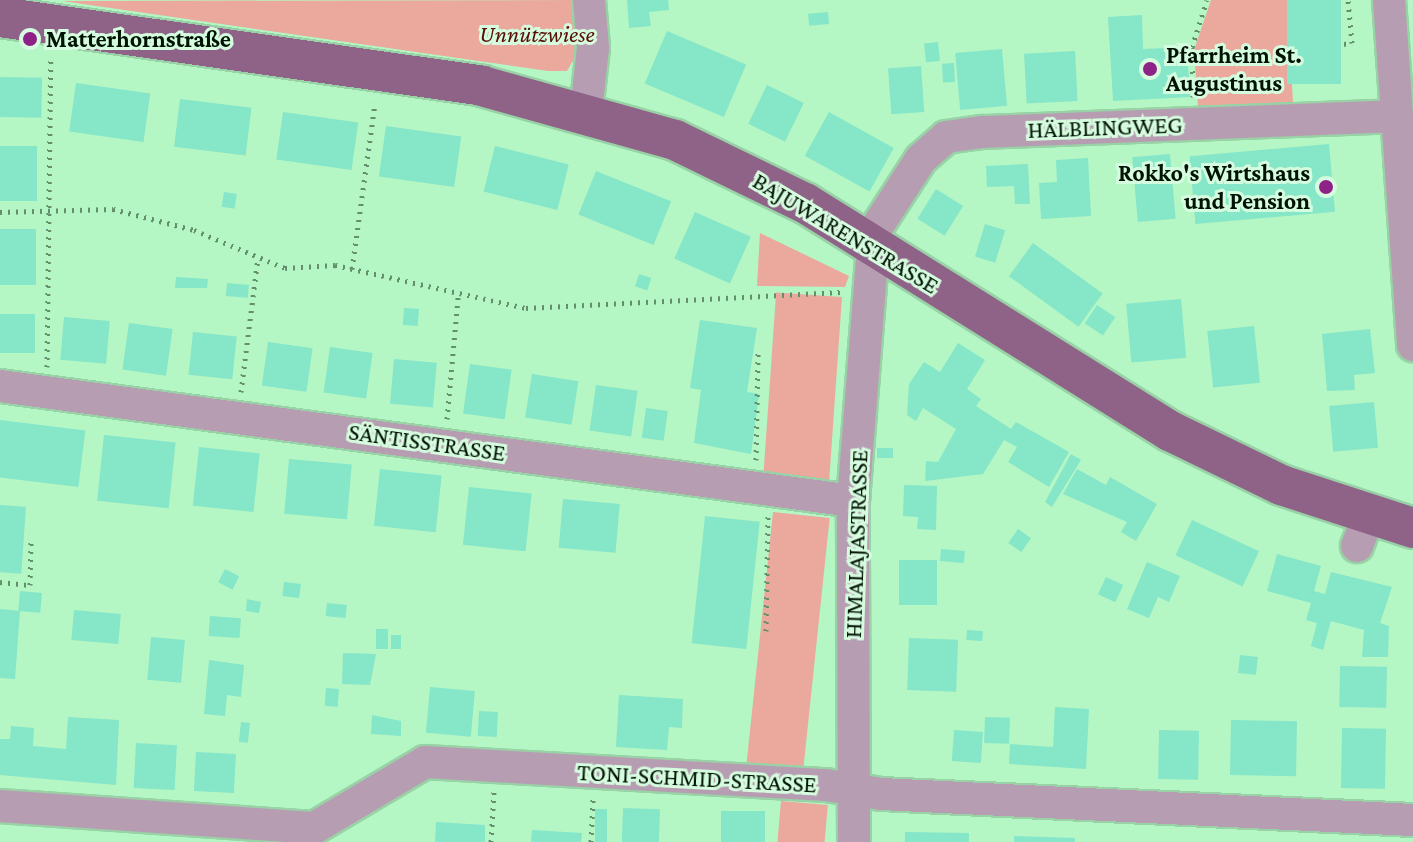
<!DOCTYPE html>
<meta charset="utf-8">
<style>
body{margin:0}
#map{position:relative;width:1413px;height:842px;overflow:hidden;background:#b5f6c5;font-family:"Crimson Pro",serif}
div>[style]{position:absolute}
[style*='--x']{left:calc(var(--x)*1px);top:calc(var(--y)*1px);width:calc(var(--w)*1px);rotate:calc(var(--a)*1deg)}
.green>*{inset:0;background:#eaa99c;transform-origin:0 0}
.building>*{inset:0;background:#85e6c8;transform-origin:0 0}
.path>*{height:5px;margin-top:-2.5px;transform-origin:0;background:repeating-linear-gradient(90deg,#638f6d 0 2px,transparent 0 8px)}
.roads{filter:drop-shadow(2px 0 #98d2a6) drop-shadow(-2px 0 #98d2a6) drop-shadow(0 2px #98d2a6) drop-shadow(0 -2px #98d2a6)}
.minor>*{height:32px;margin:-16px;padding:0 16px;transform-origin:16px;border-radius:16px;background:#b79db2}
.major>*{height:40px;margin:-20px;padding:0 20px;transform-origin:20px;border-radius:20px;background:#8f6288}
.dots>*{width:22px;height:22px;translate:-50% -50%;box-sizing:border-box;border:4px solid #d6fcdf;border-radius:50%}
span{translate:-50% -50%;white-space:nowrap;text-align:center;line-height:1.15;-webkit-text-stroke:6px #d6fcdf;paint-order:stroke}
.park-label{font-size:24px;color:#570e04;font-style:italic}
.poi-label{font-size:24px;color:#001203;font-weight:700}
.left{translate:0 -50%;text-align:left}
.right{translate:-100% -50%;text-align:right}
.street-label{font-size:24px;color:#001203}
</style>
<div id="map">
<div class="green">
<i style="clip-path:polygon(574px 0,577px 54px,567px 71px,548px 71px,62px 1px)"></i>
<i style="clip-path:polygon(1211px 0,1287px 0,1293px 102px,1198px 107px,1194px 50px)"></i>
<i style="clip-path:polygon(760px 233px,849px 276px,845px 287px,757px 286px)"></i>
<i style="left:842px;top:297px;width:183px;height:66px;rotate:94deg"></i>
<i style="left:773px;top:512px;width:57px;height:252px;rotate:6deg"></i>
<i style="left:781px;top:801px;width:47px;height:41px;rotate:5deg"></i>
</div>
<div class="building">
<i style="clip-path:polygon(627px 0,668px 0,669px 10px,649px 12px,651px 26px,629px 28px)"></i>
<i style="left:1287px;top:0;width:54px;height:84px"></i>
<i style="left:828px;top:12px;width:12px;height:20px;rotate:85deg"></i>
<i style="clip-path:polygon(1142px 15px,1143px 49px,1187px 47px,1190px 97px,1113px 101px,1108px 17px)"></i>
<i style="left:667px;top:31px;width:86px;height:57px;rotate:23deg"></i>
<i style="left:938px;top:42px;width:19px;height:14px;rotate:84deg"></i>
<i style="left:1002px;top:49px;width:57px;height:47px;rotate:85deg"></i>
<i style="left:1075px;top:51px;width:50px;height:51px;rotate:87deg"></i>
<i style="left:954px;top:63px;width:19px;height:12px;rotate:87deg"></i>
<i style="left:921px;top:66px;width:46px;height:33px;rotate:86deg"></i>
<i style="left:0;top:77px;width:42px;height:40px;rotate:1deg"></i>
<i style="left:76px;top:83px;width:75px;height:49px;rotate:8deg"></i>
<i style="left:767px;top:85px;width:41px;height:43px;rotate:26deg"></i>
<i style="left:180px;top:99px;width:72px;height:48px;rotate:7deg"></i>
<i style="left:283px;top:112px;width:76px;height:48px;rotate:8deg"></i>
<i style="left:829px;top:112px;width:74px;height:50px;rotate:29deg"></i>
<i style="left:386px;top:126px;width:76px;height:51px;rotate:8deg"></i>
<i style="left:1329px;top:144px;width:68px;height:140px;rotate:85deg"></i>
<i style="left:0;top:146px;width:37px;height:55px"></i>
<i style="left:495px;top:146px;width:76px;height:47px;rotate:14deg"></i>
<i style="left:1170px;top:154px;width:65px;height:38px;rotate:85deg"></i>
<i style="clip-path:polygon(1088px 158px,1091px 216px,1041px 219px,1039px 183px,1057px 182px,1056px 160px)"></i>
<i style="clip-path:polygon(1028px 164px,1030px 204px,1015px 204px,1014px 186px,987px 187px,986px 166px)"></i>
<i style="left:596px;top:171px;width:81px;height:47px;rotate:22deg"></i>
<i style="left:936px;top:189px;width:32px;height:35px;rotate:32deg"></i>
<i style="left:224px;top:192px;width:13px;height:15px;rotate:9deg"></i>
<i style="left:695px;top:212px;width:61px;height:51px;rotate:24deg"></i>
<i style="left:985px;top:224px;width:21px;height:34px;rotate:17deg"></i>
<i style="left:0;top:229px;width:36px;height:56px"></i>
<i style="left:1033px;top:243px;width:86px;height:41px;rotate:36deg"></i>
<i style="left:639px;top:274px;width:13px;height:13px;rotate:18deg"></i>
<i style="clip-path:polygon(176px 277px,208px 279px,207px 288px,175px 288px)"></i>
<i style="left:227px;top:283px;width:22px;height:13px;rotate:5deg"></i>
<i style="left:1181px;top:299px;width:59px;height:55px;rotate:85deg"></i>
<i style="left:1097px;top:305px;width:22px;height:22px;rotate:34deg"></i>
<i style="left:404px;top:308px;width:15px;height:17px;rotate:4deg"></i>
<i style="left:35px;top:314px;width:39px;height:35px;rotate:90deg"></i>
<i style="left:64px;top:317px;width:46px;height:43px;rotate:5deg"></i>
<i style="clip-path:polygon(700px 320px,757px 328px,747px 392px,759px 394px,751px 454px,694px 443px,701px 390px,690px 388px)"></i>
<i style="left:129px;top:323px;width:44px;height:47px;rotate:8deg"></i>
<i style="left:1254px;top:326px;width:57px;height:47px;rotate:84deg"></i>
<i style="clip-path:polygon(1370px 329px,1375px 373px,1354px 375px,1355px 390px,1327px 391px,1322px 334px)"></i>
<i style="left:193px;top:332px;width:44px;height:43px;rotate:6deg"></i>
<i style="left:268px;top:342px;width:45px;height:44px;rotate:8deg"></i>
<i style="clip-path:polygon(958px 343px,985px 360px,967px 389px,981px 399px,976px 406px,1011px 429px,1016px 422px,1069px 452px,1049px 487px,1008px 462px,1017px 447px,1004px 440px,983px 474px,925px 481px,926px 461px,938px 462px,956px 429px,923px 408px,916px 421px,907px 415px,909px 384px,924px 362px,940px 372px)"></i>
<i style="left:330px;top:347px;width:43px;height:46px;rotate:8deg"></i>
<i style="left:394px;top:359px;width:43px;height:45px;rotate:5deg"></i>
<i style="left:470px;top:364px;width:42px;height:50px;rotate:8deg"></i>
<i style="left:532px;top:374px;width:47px;height:44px;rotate:9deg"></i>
<i style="left:596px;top:385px;width:42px;height:46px;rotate:8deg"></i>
<i style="left:1374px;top:402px;width:46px;height:45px;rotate:85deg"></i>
<i style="left:646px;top:408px;width:22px;height:30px;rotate:8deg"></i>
<i style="left:0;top:420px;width:86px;height:57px;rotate:7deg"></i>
<i style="left:104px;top:435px;width:72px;height:66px;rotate:6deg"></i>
<i style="left:199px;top:447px;width:61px;height:59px;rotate:6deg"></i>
<i style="left:877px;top:448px;width:16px;height:10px"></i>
<i style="clip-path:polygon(1071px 454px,1081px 460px,1052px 507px,1045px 502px)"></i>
<i style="left:289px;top:459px;width:63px;height:55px;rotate:5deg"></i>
<i style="left:380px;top:469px;width:62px;height:57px;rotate:6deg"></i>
<i style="clip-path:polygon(1077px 469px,1106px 485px,1110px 477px,1157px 504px,1136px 541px,1121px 532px,1127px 522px,1063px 494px)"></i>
<i style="clip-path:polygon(904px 485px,937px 486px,936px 530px,917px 529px,918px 517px,903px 516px)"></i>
<i style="left:469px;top:487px;width:63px;height:58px;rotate:6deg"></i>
<i style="left:563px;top:499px;width:57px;height:49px;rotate:5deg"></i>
<i style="left:0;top:505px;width:26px;height:67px;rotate:4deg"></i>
<i style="left:705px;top:516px;width:55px;height:128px;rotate:6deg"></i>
<i style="left:1192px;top:520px;width:74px;height:39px;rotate:25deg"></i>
<i style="left:1018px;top:529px;width:16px;height:17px;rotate:35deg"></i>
<i style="left:941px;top:549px;width:24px;height:12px;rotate:5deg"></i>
<i style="clip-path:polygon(1277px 554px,1321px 566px,1314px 591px,1325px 594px,1331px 572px,1392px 587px,1380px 623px,1389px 626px,1388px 657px,1362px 657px,1364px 630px,1331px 621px,1323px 650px,1311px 646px,1317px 623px,1306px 620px,1311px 603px,1267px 591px)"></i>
<i style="left:899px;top:560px;width:38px;height:45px"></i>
<i style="clip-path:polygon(1147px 562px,1180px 576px,1169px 602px,1158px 597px,1149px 618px,1127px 609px)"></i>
<i style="left:225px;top:569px;width:16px;height:15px;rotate:27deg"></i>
<i style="left:1106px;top:577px;width:19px;height:19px;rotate:25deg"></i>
<i style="left:284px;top:582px;width:17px;height:14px;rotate:7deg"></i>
<i style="left:20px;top:591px;width:22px;height:20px;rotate:5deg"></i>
<i style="clip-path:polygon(247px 599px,261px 602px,259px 613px,246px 611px)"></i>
<i style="left:327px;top:603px;width:20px;height:13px;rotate:6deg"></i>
<i style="clip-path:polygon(0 609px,20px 611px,15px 679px,0 678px)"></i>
<i style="left:74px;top:610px;width:47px;height:30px;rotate:5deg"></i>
<i style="left:210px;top:616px;width:31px;height:20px;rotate:4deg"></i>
<i style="left:376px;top:629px;width:12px;height:20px"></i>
<i style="left:967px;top:630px;width:16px;height:10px;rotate:4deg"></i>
<i style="left:391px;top:635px;width:10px;height:14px"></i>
<i style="left:151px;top:637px;width:34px;height:43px;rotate:5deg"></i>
<i style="left:909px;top:638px;width:49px;height:52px;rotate:2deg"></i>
<i style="clip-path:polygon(343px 653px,376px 654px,370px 685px,342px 684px)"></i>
<i style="left:1240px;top:655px;width:18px;height:18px;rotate:6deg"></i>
<i style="clip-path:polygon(209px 660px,244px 665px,241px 697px,227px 695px,225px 716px,204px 714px)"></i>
<i style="left:1340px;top:666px;width:47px;height:41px;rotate:1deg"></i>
<i style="left:430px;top:687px;width:45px;height:46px;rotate:5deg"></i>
<i style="left:326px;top:688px;width:13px;height:18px;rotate:4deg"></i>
<i style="clip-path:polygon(619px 695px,683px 699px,682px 728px,669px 727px,667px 750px,616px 747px)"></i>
<i style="clip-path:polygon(1055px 707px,1089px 709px,1086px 769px,1009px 764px,1010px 744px,1053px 747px)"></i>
<i style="left:479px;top:711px;width:19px;height:25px;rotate:3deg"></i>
<i style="clip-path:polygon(372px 715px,401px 721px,401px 736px,371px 734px)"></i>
<i style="clip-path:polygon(68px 717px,119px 720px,116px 785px,0 775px,0 739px,10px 739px,11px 726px,34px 728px,33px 746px,66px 749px)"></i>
<i style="left:985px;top:717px;width:25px;height:26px;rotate:2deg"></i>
<i style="left:1231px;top:720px;width:66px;height:55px;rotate:1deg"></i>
<i style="left:241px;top:722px;width:9px;height:20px;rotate:6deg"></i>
<i style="left:1342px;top:728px;width:44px;height:60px;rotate:1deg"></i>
<i style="left:954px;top:730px;width:29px;height:31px;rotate:4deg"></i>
<i style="left:1159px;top:730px;width:40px;height:49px;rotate:1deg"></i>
<i style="left:136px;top:743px;width:41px;height:45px;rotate:3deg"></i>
<i style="left:196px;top:752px;width:40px;height:39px;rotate:3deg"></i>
<i style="left:623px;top:808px;width:37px;height:34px;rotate:2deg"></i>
<i style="left:595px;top:809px;width:12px;height:33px"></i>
<i style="left:721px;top:811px;width:44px;height:31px"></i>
<i style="clip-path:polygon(436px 822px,485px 825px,485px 842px,435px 842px)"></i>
<i style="clip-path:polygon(532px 830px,582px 833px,581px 842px,531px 842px)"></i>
<i style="left:905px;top:832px;width:64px;height:10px;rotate:1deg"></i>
<i style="clip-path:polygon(1014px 836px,1075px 838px,1075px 842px,1014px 842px)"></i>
</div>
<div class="path">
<i style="--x:1344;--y:44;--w:8;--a:-7"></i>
<i style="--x:1352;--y:43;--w:43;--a:-95.3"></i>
<i style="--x:1193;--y:97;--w:50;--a:-91.1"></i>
<i style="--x:1192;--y:47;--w:49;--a:-72.3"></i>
<i style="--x:0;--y:212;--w:113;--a:-1.5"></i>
<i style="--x:113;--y:209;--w:84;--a:14.5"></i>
<i style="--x:194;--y:230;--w:99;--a:22.7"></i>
<i style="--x:285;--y:268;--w:50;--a:-3.4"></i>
<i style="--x:335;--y:265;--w:196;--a:12.7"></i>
<i style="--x:526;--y:308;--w:315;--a:-2.9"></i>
<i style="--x:352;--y:269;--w:168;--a:-82.1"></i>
<i style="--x:47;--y:367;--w:310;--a:-89.3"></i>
<i style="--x:241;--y:392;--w:135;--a:-82.8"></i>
<i style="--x:447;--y:419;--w:122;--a:-84.8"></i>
<i style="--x:756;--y:460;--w:109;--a:-88.9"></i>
<i style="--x:0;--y:582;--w:30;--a:6"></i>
<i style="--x:30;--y:585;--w:45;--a:-88.7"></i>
<i style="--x:766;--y:631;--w:115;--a:-89"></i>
<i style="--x:491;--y:842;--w:51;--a:-86.6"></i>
<i style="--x:591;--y:842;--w:43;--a:-87.3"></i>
</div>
<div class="roads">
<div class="minor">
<i style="--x:1389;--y:0;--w:346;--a:86"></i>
<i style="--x:586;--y:112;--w:64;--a:-83.8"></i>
<i style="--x:593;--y:48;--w:48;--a:-94.8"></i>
<i style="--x:0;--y:386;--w:861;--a:7.68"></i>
<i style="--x:1357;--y:546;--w:34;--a:-69"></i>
<i style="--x:0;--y:806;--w:315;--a:4"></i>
<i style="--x:314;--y:828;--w:129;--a:-30.7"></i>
<i style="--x:425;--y:762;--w:402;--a:3.3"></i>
<i style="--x:826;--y:785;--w:56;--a:9.3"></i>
<i style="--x:881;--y:794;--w:533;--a:2.8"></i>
<i style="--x:854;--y:842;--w:341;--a:-90.2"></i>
<i style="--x:853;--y:501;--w:256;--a:-85.5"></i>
<i style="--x:873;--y:246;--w:19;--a:-78"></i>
<i style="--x:877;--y:227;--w:81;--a:-57.1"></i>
<i style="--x:921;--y:159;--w:33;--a:-41"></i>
<i style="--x:946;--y:137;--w:37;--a:-8"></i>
<i style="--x:983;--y:132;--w:414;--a:-2.2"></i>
</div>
<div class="major">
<i style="--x:0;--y:17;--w:487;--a:8.1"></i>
<i style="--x:482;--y:86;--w:200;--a:15.6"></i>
<i style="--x:675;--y:140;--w:144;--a:25.9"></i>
<i style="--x:805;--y:203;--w:430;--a:32"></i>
<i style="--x:1170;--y:431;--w:123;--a:25.9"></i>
<i style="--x:1281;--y:485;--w:139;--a:18"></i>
</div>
</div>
<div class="dots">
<i style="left:30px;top:39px;background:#8f2286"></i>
<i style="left:1150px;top:69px;background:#8f2286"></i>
<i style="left:1326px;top:187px;background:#8f2286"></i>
</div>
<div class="park-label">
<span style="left:537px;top:34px">Unnützwiese</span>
</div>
<div class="poi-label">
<span class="left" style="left:46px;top:39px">Matterhornstraße</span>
<span class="left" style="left:1166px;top:69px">Pfarrheim St.<br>Augustinus</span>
<span class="right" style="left:1310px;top:187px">Rokko's Wirtshaus<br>und Pension</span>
</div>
<div class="street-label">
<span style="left:1105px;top:127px;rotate:-2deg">HÄLBLINGWEG</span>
<span style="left:846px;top:233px;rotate:31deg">BAJUWARENSTRASSE</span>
<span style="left:427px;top:442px;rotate:8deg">SÄNTISSTRASSE</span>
<span style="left:856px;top:544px;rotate:-88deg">HIMALAJASTRASSE</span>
<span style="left:697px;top:778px;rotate:3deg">TONI-SCHMID-STRASSE</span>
</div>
</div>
